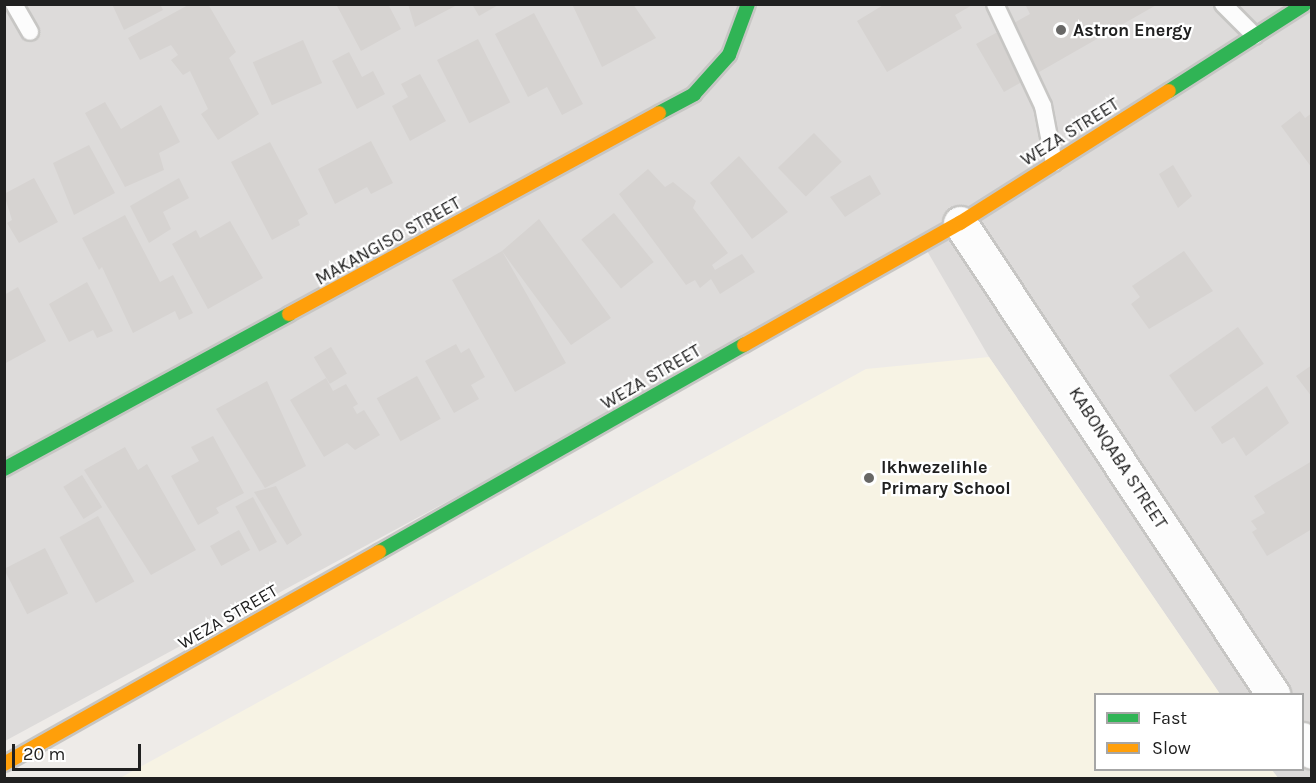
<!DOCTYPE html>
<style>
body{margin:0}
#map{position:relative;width:1316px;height:783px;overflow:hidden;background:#eeebe8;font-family:Karla,sans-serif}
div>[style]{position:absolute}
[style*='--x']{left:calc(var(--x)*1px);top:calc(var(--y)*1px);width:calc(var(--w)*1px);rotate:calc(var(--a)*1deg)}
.residential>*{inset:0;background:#dddbda}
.education>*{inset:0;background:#f7f3e4}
.building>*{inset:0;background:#d6d3d1;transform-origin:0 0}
.roads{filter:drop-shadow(2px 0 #c7c6c4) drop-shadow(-2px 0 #c7c6c4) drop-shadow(0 2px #c7c6c4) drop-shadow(0 -2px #c7c6c4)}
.lane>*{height:16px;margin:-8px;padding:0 8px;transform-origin:8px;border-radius:8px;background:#fcfcfc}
.street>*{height:33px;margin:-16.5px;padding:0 16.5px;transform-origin:16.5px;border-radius:16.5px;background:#fcfcfc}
.fast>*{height:14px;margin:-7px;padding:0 7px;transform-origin:7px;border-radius:7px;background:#30b455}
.slow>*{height:14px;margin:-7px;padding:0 7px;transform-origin:7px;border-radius:7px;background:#ff9f0a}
.dots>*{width:16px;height:16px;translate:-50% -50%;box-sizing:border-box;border:3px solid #fff;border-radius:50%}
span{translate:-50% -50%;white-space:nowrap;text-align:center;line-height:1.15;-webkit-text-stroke:4.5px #fff;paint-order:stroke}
.poi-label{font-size:18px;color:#202020;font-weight:700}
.left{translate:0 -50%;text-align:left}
.street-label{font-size:18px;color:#202020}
.frame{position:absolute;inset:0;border:6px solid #202020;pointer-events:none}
.legend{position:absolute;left:1094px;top:693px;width:210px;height:78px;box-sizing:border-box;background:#fff;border:2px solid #a6a6a6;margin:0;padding:8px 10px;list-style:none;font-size:18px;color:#202020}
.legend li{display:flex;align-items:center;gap:12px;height:30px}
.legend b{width:30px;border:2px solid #a6a6a6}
.scale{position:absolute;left:12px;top:744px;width:129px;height:27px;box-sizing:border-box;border:3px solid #202020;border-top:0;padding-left:8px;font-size:18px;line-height:21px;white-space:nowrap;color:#202020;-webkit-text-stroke:4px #fff;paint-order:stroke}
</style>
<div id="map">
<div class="residential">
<i style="clip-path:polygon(5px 5px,1311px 5px,1311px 778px,1278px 778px,1272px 770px,1302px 770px,1302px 694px,1220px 694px,989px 357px,923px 244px,5px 741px)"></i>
</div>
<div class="education">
<i style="clip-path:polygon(989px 357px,1220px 694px,1096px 694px,1096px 770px,1272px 770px,1278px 778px,120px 778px,866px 369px)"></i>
</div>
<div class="building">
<i style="clip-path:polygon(112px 4px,160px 4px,163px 10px,124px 30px)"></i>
<i style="clip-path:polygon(190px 4px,208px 4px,236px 52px,229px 58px,259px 114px,218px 140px,201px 114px,208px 109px,190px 71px,183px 75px,171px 60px,178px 55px,171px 45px,140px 60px,128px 38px)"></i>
<i style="clip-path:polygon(336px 4px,388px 4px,401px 29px,361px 51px)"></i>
<i style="clip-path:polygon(408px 4px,459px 4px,415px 27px)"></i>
<i style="clip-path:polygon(472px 4px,500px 4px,479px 16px)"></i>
<i style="clip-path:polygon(572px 4px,633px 4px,656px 38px,602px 67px)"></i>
<i style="clip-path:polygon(885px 4px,974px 4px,955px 15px,962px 28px,887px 72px,857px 21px)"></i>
<i style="clip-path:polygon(1025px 4px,1158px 4px,1004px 92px,976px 44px,1030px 14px)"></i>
<i style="clip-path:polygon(534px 13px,583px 104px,562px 115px,547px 87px,528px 97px,495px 34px)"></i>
<i style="left:478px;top:39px;width:71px;height:46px;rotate:63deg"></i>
<i style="left:303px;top:40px;width:47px;height:55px;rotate:66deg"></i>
<i style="clip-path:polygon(349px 52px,362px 77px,373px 71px,385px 94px,357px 109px,332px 61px)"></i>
<i style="clip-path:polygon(420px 74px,446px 121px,410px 141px,392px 106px,408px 97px,401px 84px)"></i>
<i style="clip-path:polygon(105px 102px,121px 129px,161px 105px,180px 142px,159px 153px,164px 170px,125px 187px,85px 113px)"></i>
<i style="clip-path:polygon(1300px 111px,1305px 118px,1312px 113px,1312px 168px,1281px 126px)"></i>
<i style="left:814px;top:133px;width:40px;height:50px;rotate:46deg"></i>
<i style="clip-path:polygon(371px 141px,393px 183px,371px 194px,367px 187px,335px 204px,318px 169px)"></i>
<i style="clip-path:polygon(270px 142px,308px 214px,298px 220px,300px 225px,272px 240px,231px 162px)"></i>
<i style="clip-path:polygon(89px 145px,115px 193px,74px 215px,53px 163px)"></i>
<i style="clip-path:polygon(739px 156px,788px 212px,752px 239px,710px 183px)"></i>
<i style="clip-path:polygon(1173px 165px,1192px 196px,1178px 208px,1159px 174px)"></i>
<i style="clip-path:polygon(648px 169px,665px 187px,673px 182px,696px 201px,693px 208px,728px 253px,712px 265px,715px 270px,742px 254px,755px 272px,720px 294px,711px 279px,700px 288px,695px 280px,686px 285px,619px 194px)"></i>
<i style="clip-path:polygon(870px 175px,881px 194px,845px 217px,830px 197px)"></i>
<i style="clip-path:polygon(34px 178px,58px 222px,19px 243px,7px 223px,12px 220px,4px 194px)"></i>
<i style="clip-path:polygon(179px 178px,189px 198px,163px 212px,171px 229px,149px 243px,130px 206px)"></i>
<i style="left:614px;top:213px;width:63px;height:42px;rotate:51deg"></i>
<i style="clip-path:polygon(125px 215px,160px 282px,173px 275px,193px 313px,179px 320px,175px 311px,133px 333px,102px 267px,99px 270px,82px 238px)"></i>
<i style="clip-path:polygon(539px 219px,611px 318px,571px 345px,502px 251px,566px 363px,515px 392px,452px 280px,502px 251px)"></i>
<i style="clip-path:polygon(230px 221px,263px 278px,208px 309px,172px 244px,196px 230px,200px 238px)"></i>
<i style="clip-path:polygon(1184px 251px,1213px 291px,1149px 329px,1131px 304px,1140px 297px,1132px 286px)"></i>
<i style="clip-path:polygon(87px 282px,113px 331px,97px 338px,93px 330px,69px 342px,49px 304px)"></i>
<i style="clip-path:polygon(18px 287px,46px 341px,4px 364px,4px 295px)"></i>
<i style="left:1238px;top:327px;width:45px;height:84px;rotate:55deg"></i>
<i style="clip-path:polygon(456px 344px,461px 353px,469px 348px,485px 377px,471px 385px,479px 399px,454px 413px,425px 361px)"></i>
<i style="left:331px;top:347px;width:31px;height:20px;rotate:59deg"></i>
<i style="clip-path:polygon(1312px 365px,1312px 397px,1296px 376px)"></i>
<i style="left:417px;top:376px;width:49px;height:46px;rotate:61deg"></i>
<i style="clip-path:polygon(326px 378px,333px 391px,346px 384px,358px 404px,353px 407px,357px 414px,364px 410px,380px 435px,355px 450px,347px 443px,324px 457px,290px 400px)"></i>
<i style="clip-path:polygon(267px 381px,306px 466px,265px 488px,216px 409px)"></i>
<i style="clip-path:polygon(1267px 386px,1289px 423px,1246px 456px,1234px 437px,1222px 444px,1211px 427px)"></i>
<i style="clip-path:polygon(213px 436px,244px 493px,216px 508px,219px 513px,198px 525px,171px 476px,199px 461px,191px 447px)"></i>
<i style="clip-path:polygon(125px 447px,138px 470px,147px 464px,196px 550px,151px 575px,84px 470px)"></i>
<i style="clip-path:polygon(1312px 461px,1312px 529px,1267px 556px,1252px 532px,1257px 529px,1251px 521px,1265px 513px,1254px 496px)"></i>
<i style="left:82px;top:475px;width:38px;height:22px;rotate:58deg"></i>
<i style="clip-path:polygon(276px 486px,302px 535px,287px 545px,254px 492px)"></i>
<i style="left:253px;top:497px;width:51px;height:20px;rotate:62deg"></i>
<i style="left:98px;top:516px;width:75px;height:44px;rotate:61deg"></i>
<i style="left:239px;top:530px;width:23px;height:33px;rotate:61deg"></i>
<i style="left:45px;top:548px;width:51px;height:46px;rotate:63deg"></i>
</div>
<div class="roads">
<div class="lane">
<i style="--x:14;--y:4;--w:32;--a:60"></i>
<i style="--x:995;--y:4;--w:113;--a:64.8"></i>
<i style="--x:1043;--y:106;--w:58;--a:79.1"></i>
<i style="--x:1223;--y:4;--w:45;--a:45"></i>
</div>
<div class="street">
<i style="--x:960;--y:223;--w:566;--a:56.39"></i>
<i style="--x:1302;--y:739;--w:16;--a:52"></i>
</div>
<div class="fast">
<i style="--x:1169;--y:91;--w:161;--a:-32.6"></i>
<i style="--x:659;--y:113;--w:40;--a:-28"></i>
<i style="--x:694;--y:94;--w:52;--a:-48.1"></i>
<i style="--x:729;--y:55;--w:54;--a:-69.6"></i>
<i style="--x:4;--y:469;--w:324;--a:-28.5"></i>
<i style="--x:379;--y:552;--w:420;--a:-29.6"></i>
</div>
<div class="slow">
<i style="--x:289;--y:314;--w:421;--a:-28.5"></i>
<i style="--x:744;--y:345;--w:248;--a:-29.5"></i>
<i style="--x:960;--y:223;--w:247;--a:-32.3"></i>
<i style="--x:4;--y:764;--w:431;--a:-29.5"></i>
</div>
</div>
<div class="dots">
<i style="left:1061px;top:30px;background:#686766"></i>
<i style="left:869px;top:478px;background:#686766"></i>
</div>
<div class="poi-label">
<span class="left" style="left:1073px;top:30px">Astron Energy</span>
<span class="left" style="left:881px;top:478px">Ikhwezelihle<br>Primary School</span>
</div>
<div class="street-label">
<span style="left:1070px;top:132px;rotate:-32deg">WEZA STREET</span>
<span style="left:388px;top:241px;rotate:-29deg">MAKANGISO STREET</span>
<span style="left:651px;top:377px;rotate:-30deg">WEZA STREET</span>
<span style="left:1118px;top:458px;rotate:57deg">KABONQABA STREET</span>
<span style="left:228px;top:617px;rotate:-30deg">WEZA STREET</span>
</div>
<div class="frame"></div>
<ul class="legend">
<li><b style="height:8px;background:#30b455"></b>Fast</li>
<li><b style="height:8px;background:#ff9f0a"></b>Slow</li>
</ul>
<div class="scale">20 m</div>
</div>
